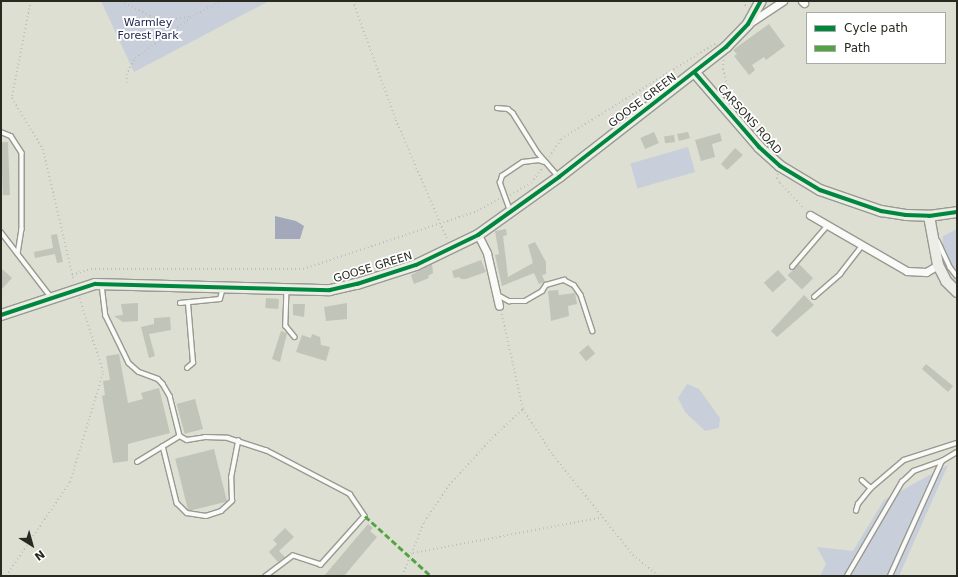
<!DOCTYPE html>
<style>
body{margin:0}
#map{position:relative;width:958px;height:577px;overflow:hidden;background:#dcdfd2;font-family:"DejaVu Sans",sans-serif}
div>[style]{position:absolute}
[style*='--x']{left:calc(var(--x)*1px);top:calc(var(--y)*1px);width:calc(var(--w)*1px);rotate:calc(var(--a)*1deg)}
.green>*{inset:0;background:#c9cfda;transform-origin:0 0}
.water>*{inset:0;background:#a3a9bb}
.building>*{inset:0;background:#c1c4b8;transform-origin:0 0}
.path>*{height:1.5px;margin-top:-0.75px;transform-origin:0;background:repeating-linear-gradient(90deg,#bfc0bb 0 1px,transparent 0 4px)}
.roads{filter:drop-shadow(1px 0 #989a90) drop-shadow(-1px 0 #989a90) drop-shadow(0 1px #989a90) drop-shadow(0 -1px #989a90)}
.lane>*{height:3.5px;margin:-1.75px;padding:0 1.75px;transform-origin:1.75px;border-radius:1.75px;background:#fafaf8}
.street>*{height:7px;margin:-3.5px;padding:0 3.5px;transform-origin:3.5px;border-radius:3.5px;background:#fafaf8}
.secondary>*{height:10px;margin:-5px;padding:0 5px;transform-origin:5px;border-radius:5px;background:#ecede7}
.quiet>*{height:3px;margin-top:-1.5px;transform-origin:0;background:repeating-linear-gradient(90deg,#51a441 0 6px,transparent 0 9px)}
.cycleway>*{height:4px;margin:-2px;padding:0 2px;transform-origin:2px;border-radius:2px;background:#00873e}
span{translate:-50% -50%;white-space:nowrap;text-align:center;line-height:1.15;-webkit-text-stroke:3.5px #fff;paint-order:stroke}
.park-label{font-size:11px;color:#222852}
.street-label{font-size:11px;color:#282a21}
.frame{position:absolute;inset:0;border:2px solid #282a21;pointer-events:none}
.legend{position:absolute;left:806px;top:12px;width:140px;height:52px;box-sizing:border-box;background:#fff;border:1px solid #a9aaa6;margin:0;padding:5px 7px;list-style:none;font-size:12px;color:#282a21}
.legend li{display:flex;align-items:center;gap:8px;height:20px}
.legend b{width:20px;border:1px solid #a9aaa6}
.north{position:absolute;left:12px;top:525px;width:40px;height:40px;-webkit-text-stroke:3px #fff;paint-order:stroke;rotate:143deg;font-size:11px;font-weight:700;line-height:16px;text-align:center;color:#282a21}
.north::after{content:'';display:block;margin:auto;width:14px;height:18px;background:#282a21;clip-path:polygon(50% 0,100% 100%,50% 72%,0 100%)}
</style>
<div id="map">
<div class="green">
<i style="clip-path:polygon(101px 1px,269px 1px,134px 72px)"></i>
<i style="left:688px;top:147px;width:26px;height:60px;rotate:74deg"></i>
<i style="clip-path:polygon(957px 229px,957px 284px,944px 263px,942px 249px,943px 236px)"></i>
<i style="clip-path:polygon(687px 384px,699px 389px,720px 418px,719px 428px,705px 431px,685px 412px,678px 398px)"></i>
<i style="clip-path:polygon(948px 465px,899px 576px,820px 576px,826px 564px,817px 547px,853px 551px,884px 500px)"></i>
</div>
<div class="water">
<i style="clip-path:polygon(275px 216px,296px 221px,304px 226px,300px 239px,275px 239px)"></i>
</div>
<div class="building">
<i style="clip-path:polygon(769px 24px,785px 46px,766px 60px,764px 57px,752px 65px,755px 70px,749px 75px,734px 56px,737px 54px,733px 50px)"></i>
<i style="left:654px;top:132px;width:12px;height:15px;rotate:66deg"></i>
<i style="clip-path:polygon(688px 132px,690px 138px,679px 141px,677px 134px)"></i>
<i style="clip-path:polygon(720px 133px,722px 141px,712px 144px,715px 157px,701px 161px,695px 140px)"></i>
<i style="left:674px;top:135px;width:7px;height:10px;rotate:82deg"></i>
<i style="left:8px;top:142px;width:53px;height:7px;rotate:88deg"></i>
<i style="clip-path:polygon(735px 148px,743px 155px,727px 170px,721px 164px)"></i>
<i style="clip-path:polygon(506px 229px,507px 235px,503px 236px,508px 277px,533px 263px,528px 245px,535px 242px,546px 262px,546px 274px,542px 275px,545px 282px,539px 284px,534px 273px,502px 286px,495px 255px,499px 254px,495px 231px)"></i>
<i style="clip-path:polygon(57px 234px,63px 262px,57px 263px,55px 254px,35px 258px,34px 252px,53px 248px,51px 235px)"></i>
<i style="clip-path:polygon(481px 260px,486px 272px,466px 279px,461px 279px,459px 277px,454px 278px,452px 271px)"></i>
<i style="clip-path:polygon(432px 264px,433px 273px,428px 276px,429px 278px,414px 284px,411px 275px)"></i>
<i style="left:799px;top:264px;width:20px;height:16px;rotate:45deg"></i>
<i style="clip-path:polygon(1px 268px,12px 278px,1px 290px)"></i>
<i style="left:778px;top:270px;width:13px;height:19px;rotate:48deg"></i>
<i style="clip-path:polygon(558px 290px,559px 295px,575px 293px,577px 304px,568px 306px,569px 316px,551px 321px,548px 291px)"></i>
<i style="clip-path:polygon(804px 295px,814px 305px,777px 337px,771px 331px)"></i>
<i style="left:266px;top:298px;width:13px;height:10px;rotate:4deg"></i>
<i style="clip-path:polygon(138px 303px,138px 321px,123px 322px,114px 316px,123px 315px,121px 304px)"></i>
<i style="clip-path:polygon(347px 303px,347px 319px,326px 321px,324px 307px)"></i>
<i style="clip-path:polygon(293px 304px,305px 304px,304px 317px,293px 315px)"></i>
<i style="clip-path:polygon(170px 317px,171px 330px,149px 334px,155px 356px,149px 358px,141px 327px,154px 324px,154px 318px)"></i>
<i style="clip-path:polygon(281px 331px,287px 333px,280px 362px,272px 359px)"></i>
<i style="clip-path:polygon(312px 334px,320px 337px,321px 345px,330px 347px,326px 361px,296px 352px,302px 335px,311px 338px)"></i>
<i style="left:588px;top:345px;width:11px;height:12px;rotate:49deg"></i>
<i style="clip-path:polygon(119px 354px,128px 403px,143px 399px,141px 393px,159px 388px,170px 433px,128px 444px,128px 461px,113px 463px,102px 396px,105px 395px,103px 381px,110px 380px,106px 356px)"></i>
<i style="clip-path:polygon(926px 364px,953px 386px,948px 392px,922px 369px)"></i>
<i style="left:195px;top:399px;width:31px;height:19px;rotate:75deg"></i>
<i style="left:214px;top:449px;width:54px;height:40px;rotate:76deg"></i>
<i style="clip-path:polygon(368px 524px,373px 528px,370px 531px,377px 537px,344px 576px,324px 576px)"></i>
<i style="clip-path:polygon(285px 528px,294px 537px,279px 551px,285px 557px,278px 562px,269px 552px,277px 544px,273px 540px)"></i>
</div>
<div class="path">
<i style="--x:31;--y:1;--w:99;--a:101.1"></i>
<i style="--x:12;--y:98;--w:60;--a:58.7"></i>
<i style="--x:43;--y:149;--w:136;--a:76.8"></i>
<i style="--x:121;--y:1;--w:33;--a:27"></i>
<i style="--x:150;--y:16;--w:18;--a:13"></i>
<i style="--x:168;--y:20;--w:24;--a:-9"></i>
<i style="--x:353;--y:1;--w:127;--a:70.1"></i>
<i style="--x:396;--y:120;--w:132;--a:66.7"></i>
<i style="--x:744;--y:1;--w:7;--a:74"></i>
<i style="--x:724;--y:60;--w:9;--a:96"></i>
<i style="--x:723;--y:69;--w:31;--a:75"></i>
<i style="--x:127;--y:83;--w:8;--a:-97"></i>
<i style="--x:126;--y:75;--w:19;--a:-62"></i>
<i style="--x:135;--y:58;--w:72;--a:-35.9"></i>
<i style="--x:193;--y:16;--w:32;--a:-28"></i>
<i style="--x:549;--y:157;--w:22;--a:-56"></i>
<i style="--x:561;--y:139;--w:182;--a:-31.8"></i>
<i style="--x:778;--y:174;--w:4;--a:104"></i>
<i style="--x:777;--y:178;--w:6;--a:59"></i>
<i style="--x:780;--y:183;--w:36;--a:46"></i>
<i style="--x:510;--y:195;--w:24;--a:-30"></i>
<i style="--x:531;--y:183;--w:20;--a:-53"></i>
<i style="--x:72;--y:275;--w:20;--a:-18"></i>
<i style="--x:91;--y:269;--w:212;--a:0"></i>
<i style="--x:303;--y:269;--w:183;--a:-18.4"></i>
<i style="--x:477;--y:211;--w:25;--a:-29"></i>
<i style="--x:502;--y:314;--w:97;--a:77.5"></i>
<i style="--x:523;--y:409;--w:55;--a:56.9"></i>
<i style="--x:553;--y:455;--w:128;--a:51.3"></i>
<i style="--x:633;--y:555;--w:33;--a:39"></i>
<i style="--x:413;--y:553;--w:193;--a:-10.7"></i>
<i style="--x:6;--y:576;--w:114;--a:-55.8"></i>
<i style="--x:70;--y:482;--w:115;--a:-73.3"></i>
<i style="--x:103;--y:372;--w:78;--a:-108"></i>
<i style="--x:402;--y:576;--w:58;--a:-67.8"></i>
<i style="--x:424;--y:522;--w:45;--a:-56"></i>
<i style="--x:449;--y:485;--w:64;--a:-47.5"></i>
<i style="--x:492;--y:438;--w:42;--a:-43.1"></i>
</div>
<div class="roads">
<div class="lane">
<i style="--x:497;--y:108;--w:11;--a:5"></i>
<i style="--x:508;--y:109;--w:6;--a:39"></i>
<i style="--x:513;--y:113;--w:47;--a:58"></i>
<i style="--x:538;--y:153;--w:30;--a:49"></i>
<i style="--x:1;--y:132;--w:11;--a:22"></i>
<i style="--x:11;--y:136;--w:20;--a:57"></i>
<i style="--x:22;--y:153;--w:76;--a:90"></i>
<i style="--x:22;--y:229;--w:25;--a:99"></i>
<i style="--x:510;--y:211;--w:30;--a:-110"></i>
<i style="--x:500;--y:183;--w:7;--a:-74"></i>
<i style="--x:502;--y:176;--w:25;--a:-34"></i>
<i style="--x:523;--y:162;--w:16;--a:-7"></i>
<i style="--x:539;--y:160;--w:6;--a:18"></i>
<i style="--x:1;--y:232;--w:82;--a:52.4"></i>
<i style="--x:938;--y:241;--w:29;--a:65"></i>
<i style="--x:950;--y:267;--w:11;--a:52"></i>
<i style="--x:792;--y:267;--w:55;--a:-49.4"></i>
<i style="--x:102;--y:285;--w:31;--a:83"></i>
<i style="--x:106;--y:316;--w:52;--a:63.9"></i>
<i style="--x:129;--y:363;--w:13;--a:42"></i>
<i style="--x:139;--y:372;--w:20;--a:20"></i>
<i style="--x:158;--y:379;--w:7;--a:45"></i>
<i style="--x:163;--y:384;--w:14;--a:60"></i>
<i style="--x:170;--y:396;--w:41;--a:76"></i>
<i style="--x:180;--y:436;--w:8;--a:30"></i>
<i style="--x:187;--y:440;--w:18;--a:-9"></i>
<i style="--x:205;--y:437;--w:23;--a:2"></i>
<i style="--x:228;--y:438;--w:40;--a:18"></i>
<i style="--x:266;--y:450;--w:95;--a:27.6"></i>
<i style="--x:350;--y:494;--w:27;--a:56"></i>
<i style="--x:365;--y:516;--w:66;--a:131.9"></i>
<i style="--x:321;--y:565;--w:29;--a:-162"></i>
<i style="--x:293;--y:556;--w:34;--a:143"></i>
<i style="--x:287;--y:290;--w:36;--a:92"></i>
<i style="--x:286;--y:326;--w:14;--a:51"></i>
<i style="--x:498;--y:295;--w:13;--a:29"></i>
<i style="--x:509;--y:301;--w:16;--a:0"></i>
<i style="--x:525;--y:301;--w:20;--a:-30"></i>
<i style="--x:542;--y:291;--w:7;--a:-56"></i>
<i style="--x:546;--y:285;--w:19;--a:-16"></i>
<i style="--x:564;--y:280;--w:11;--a:27"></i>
<i style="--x:574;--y:285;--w:12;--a:55"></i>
<i style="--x:581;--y:295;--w:38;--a:72"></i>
<i style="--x:814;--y:297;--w:35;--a:-41"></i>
<i style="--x:840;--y:274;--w:36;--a:-52"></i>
<i style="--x:180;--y:303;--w:40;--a:-5.7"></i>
<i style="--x:220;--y:299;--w:11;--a:-75"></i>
<i style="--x:187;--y:368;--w:8;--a:-40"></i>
<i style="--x:193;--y:363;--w:60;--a:-94.8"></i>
<i style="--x:163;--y:446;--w:59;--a:76.2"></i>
<i style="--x:177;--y:503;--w:14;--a:45"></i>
<i style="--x:187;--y:513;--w:19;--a:9"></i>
<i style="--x:206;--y:516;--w:16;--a:-18"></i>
<i style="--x:221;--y:511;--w:15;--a:-42"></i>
<i style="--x:232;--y:501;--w:23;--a:-92"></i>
<i style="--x:231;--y:478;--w:38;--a:-79"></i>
<i style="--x:137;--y:462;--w:50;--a:-31.2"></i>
<i style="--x:862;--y:480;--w:12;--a:42"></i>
<i style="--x:871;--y:488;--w:43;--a:-40.3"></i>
<i style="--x:904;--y:460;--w:56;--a:-17.8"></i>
<i style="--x:856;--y:511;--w:7;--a:-74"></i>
<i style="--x:858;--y:504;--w:21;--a:-51"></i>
<i style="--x:847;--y:576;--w:109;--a:-59.7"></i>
<i style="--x:902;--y:482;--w:16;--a:-43"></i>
<i style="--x:914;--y:471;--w:30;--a:-20"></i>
<i style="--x:942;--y:461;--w:17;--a:-31"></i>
<i style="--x:890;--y:576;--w:126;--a:-65.7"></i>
</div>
<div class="street">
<i style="--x:802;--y:1;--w:3;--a:45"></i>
<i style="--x:748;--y:24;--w:42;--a:-33.3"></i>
<i style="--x:810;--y:215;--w:112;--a:30"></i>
<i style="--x:907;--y:271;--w:19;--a:3"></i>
<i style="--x:926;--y:272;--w:14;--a:-30"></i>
<i style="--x:478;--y:235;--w:20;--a:63"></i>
<i style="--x:487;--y:253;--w:54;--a:77.2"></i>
</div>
<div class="secondary">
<i style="--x:695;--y:73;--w:98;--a:49.1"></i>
<i style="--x:759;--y:147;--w:28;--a:42"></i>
<i style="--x:780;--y:166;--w:47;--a:31"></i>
<i style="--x:820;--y:190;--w:65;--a:19"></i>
<i style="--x:881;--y:211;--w:25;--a:9"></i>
<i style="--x:906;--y:215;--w:23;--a:2"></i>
<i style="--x:929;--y:216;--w:28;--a:-8"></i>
<i style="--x:929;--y:216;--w:50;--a:79.6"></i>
<i style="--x:938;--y:265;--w:18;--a:63"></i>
<i style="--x:946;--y:281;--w:16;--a:45"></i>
<i style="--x:1;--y:315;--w:99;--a:-18.3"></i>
<i style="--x:95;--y:284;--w:235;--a:1.5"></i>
<i style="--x:330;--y:290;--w:28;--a:-13"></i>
<i style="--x:357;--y:284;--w:62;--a:-17.9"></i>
<i style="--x:416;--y:265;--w:69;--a:-25.8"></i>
<i style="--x:478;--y:235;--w:100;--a:-35.6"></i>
<i style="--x:559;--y:177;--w:212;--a:-37.9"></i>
<i style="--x:726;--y:47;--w:32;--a:-46"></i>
<i style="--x:748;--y:24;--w:26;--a:-61"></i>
</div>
</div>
<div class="quiet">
<i style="--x:365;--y:516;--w:89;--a:42.3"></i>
</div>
<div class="cycleway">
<i style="--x:695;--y:73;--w:98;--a:49.1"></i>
<i style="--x:759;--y:147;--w:28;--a:42"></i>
<i style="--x:780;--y:166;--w:47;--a:31"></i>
<i style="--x:820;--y:190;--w:65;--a:19"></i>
<i style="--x:881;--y:211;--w:25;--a:9"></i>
<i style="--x:906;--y:215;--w:23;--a:2"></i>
<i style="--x:929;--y:216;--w:28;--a:-8"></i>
<i style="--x:1;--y:315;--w:99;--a:-18.3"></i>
<i style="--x:95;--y:284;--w:235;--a:1.5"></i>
<i style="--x:330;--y:290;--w:28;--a:-13"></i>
<i style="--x:357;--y:284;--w:62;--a:-17.9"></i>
<i style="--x:416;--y:265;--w:69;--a:-25.8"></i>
<i style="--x:478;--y:235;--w:100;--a:-35.6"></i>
<i style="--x:559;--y:177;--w:212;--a:-37.9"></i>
<i style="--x:726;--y:47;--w:32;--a:-46"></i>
<i style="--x:748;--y:24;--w:26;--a:-61"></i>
</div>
<div class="park-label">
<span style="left:148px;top:30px">Warmley<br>Forest Park</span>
</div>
<div class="street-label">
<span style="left:643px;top:101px;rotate:-37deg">GOOSE GREEN</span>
<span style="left:749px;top:120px;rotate:48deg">CARSONS ROAD</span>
<span style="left:373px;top:268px;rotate:-17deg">GOOSE GREEN</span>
</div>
<div class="frame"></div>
<ul class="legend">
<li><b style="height:5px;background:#00873e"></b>Cycle path</li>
<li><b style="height:5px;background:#51a441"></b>Path</li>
</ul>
<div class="north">N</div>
</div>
